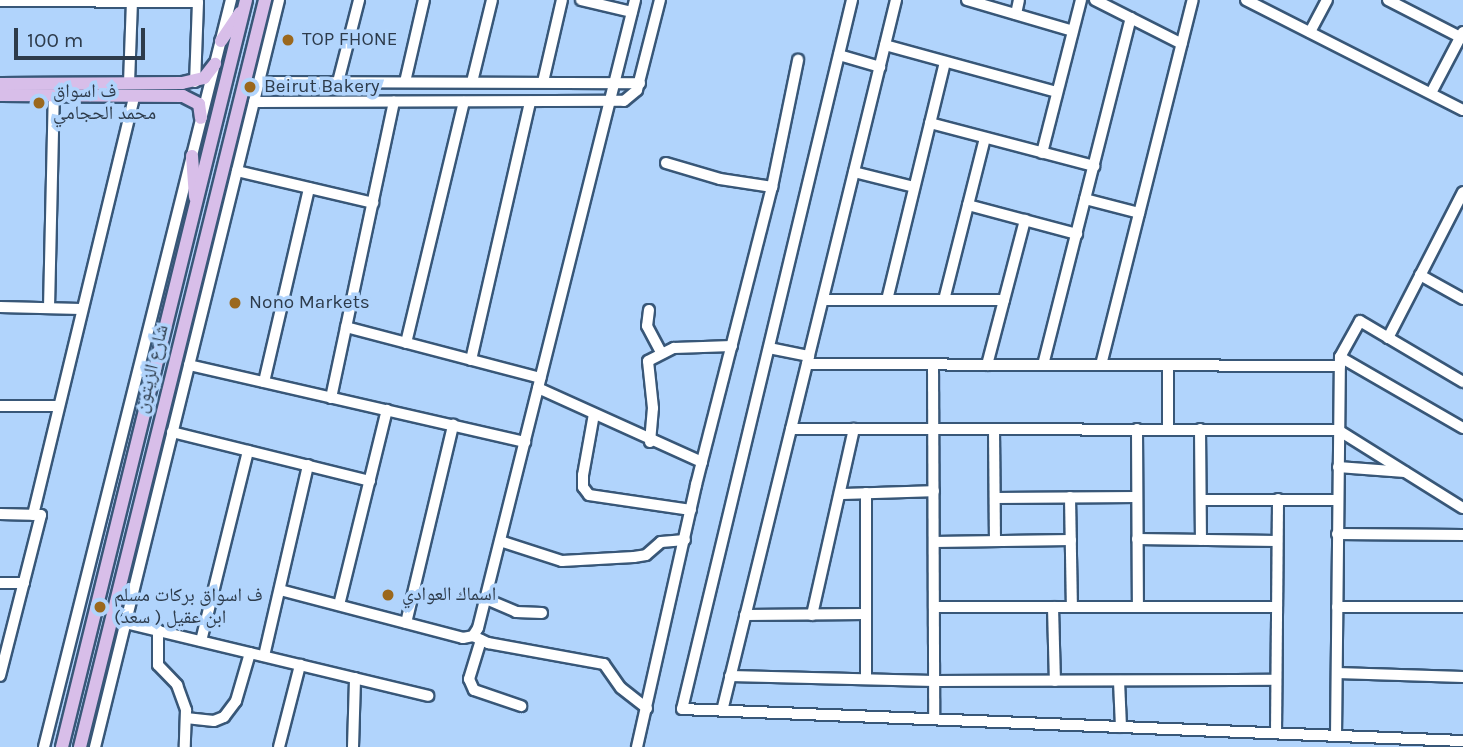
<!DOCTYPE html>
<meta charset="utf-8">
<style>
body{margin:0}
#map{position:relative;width:1463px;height:747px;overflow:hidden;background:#b1d4fc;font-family:Karla,"Noto Naskh Arabic",sans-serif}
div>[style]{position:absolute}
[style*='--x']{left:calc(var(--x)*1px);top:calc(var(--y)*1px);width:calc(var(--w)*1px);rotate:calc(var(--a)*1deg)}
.roads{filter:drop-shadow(2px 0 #385778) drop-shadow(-2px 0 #385778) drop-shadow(0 2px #385778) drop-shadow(0 -2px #385778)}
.minor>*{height:10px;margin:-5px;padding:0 5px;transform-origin:5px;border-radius:5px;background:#fff}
.major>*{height:12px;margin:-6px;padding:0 6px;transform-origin:6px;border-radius:6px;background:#d8bee9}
.dots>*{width:19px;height:19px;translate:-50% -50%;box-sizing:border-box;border:4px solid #b1d4fc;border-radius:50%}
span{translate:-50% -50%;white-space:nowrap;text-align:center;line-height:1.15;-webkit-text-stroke:7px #b1d4fc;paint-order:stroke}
.poi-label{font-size:19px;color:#2d3b4b}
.left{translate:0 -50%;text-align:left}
.street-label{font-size:19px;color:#2d3b4b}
.scale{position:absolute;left:14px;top:28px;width:131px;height:32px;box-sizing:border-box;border:4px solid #2d3b4b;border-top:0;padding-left:9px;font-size:21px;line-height:24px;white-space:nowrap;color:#2d3b4b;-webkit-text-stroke:5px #b1d4fc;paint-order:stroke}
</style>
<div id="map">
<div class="roads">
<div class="minor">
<i style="--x:581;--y:0;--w:52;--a:13.2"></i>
<i style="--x:852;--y:0;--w:729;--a:103.48"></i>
<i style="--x:682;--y:709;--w:782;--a:2.35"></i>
<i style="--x:967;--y:0;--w:110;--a:16.3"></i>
<i style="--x:1095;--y:0;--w:97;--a:26.8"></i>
<i style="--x:1246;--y:0;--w:243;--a:26.9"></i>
<i style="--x:1388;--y:0;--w:81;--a:27.2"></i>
<i style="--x:0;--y:1;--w:198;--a:0.3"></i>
<i style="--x:198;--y:2;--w:80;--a:92.1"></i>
<i style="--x:1016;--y:14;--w:14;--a:-78"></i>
<i style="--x:1310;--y:32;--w:36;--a:-62"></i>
<i style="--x:885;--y:45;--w:178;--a:15.3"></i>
<i style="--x:839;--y:55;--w:43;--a:16.3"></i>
<i style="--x:259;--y:82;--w:381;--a:0.2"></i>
<i style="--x:338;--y:82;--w:85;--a:-75.6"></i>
<i style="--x:405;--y:82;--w:84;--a:-77"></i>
<i style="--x:472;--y:82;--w:84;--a:-76.3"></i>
<i style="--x:543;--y:82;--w:84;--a:-77"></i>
<i style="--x:129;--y:83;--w:83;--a:-87.9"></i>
<i style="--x:1431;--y:93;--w:69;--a:-62.3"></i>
<i style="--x:254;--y:102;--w:370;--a:-0.2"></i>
<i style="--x:624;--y:101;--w:17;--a:-40"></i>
<i style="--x:637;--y:90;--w:93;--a:-75.7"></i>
<i style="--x:930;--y:123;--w:170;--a:14.7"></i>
<i style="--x:1042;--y:153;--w:158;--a:-75.7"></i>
<i style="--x:666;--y:163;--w:56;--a:16.5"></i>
<i style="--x:720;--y:179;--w:53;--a:8.7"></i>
<i style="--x:237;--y:171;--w:140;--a:13.2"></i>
<i style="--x:854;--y:172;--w:62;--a:14"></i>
<i style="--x:1085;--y:199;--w:56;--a:14.5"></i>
<i style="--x:968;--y:205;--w:113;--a:14.9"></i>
<i style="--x:1420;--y:275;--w:49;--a:29.2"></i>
<i style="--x:823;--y:300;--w:181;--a:0"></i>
<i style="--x:887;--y:300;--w:245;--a:-76.3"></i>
<i style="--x:944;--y:300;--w:167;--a:-75.8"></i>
<i style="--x:0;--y:307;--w:81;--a:1.4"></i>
<i style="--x:49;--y:308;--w:213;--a:-88.7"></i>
<i style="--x:649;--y:310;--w:16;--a:97"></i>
<i style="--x:647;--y:326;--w:30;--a:62"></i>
<i style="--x:346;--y:327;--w:201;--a:14.7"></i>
<i style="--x:1388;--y:338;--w:164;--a:-62.8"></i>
<i style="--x:406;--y:343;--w:248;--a:-76.5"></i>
<i style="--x:769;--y:348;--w:41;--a:11.3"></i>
<i style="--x:1340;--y:357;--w:142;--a:30"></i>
<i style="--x:471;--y:360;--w:265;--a:-77.1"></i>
<i style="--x:807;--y:364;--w:533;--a:0.21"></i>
<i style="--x:933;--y:364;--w:355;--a:89.8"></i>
<i style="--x:189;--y:365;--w:345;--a:12.9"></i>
<i style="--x:987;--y:365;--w:150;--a:-75.3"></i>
<i style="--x:1043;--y:365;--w:358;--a:-75.8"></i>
<i style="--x:1101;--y:365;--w:376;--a:-75.9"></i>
<i style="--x:264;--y:382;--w:199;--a:-76.9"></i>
<i style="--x:538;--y:388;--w:180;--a:24.3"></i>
<i style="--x:331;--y:398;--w:303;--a:-78"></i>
<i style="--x:0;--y:406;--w:58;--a:0"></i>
<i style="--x:594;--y:414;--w:62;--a:100.2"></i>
<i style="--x:583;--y:475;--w:12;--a:90"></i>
<i style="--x:583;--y:487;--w:10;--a:53"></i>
<i style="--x:589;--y:495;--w:103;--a:8.4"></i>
<i style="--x:791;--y:429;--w:547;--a:0.1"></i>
<i style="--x:1338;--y:430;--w:147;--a:32"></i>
<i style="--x:994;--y:429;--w:112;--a:89.5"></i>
<i style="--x:1137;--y:429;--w:178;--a:89.7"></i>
<i style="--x:1168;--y:429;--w:64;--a:-90"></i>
<i style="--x:1200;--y:429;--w:111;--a:89.5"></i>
<i style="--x:172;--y:432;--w:204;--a:13.9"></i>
<i style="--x:650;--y:442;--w:34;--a:-85"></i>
<i style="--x:653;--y:408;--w:47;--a:-96.1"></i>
<i style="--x:648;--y:361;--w:29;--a:-27"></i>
<i style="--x:674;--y:348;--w:58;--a:-2"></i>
<i style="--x:1338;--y:467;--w:67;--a:4.3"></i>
<i style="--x:840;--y:494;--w:94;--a:-1.8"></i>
<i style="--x:1070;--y:497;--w:110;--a:89"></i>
<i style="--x:995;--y:498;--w:142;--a:-0.4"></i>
<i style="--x:1201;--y:500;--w:136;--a:0"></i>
<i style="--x:0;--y:514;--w:41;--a:1.4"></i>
<i style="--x:41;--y:515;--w:166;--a:104.3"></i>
<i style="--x:33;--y:515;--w:431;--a:-76.4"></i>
<i style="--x:1337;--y:534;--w:126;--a:0.5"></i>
<i style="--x:1137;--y:539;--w:140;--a:0.8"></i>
<i style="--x:500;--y:541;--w:65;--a:17.9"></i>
<i style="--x:562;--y:561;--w:72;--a:-3.2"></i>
<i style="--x:634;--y:557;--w:12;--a:-9"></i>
<i style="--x:646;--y:555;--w:20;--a:-41"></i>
<i style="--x:661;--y:542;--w:24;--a:-5"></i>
<i style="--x:934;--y:542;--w:137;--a:-0.8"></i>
<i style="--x:0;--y:583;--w:24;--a:0"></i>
<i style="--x:280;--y:590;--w:189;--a:14.7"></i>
<i style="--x:463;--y:638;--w:10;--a:-11"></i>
<i style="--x:473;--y:636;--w:9;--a:-58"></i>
<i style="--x:478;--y:628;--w:647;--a:-75.96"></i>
<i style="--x:486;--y:599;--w:33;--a:23"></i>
<i style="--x:516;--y:612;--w:26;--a:2"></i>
<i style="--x:339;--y:605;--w:201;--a:-76.2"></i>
<i style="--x:934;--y:607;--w:343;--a:0"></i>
<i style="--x:1053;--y:607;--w:74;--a:88.5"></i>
<i style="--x:1337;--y:607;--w:126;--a:0"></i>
<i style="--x:745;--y:615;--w:121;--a:-0.5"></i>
<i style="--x:812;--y:615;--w:191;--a:-77.3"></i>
<i style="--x:125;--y:623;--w:312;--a:13.5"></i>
<i style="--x:406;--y:623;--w:204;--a:-76.6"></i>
<i style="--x:158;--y:630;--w:35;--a:90"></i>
<i style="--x:158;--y:665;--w:28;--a:46"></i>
<i style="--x:177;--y:685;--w:27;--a:70"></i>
<i style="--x:186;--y:710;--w:37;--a:92"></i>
<i style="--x:473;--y:636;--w:17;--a:25"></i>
<i style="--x:488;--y:643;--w:118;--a:10.3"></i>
<i style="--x:604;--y:664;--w:29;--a:55"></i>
<i style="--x:621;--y:688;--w:33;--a:38"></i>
<i style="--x:481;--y:640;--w:41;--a:107.1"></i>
<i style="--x:469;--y:679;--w:12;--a:66"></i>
<i style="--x:474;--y:690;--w:50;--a:18.8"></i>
<i style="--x:201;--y:641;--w:196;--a:-76.1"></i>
<i style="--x:264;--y:656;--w:196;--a:-77"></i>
<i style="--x:1337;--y:673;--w:126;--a:1.8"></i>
<i style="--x:730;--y:676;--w:204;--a:1.4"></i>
<i style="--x:934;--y:681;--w:342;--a:-0.2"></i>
<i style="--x:866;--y:679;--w:186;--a:-90"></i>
<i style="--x:1119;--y:681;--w:46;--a:87.5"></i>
<i style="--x:722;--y:711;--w:732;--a:-76.25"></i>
<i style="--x:186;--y:718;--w:28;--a:6"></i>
<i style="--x:214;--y:721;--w:11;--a:-22"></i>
<i style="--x:224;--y:717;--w:20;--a:-53"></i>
<i style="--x:236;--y:701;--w:50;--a:-73.7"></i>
<i style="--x:1276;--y:733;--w:234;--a:-89.5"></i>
<i style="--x:1336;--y:736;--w:379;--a:-89.4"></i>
<i style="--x:1340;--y:357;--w:41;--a:-60.9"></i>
<i style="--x:1360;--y:321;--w:120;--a:30.6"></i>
<i style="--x:44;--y:747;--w:770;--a:-75.95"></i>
<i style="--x:95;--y:747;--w:769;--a:-76.16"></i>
<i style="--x:279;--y:747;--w:85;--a:-75.6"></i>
<i style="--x:353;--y:747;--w:69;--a:-88.3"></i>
<i style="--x:637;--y:747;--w:269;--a:-77.3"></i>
<i style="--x:696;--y:485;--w:308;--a:-75.7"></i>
<i style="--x:772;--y:187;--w:130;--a:-78.4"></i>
</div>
<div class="major">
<i style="--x:221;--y:41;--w:34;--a:-56"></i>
<i style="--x:0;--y:84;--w:182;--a:-0.3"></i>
<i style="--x:182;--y:83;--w:23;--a:-13"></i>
<i style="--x:204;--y:78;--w:18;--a:-52"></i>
<i style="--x:0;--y:95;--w:183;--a:0.3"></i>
<i style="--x:183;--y:96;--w:18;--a:27"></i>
<i style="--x:199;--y:104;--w:14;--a:82"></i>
<i style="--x:192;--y:156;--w:41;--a:85.8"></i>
<i style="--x:62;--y:747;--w:769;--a:-76.16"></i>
<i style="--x:80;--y:747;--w:770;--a:-76.09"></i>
</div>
</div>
<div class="dots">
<i style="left:288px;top:40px;background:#9b681d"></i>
<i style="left:250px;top:87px;background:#9b681d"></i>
<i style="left:39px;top:103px;background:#9b681d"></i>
<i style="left:235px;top:303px;background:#9b681d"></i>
<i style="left:388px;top:595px;background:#9b681d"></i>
<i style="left:100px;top:607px;background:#9b681d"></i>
</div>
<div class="poi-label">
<span class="left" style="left:302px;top:40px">TOP FHONE</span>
<span class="left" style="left:264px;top:87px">Beirut Bakery</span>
<span class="left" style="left:53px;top:103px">ف اسواق<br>محمد الحجامي</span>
<span class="left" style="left:249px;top:303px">Nono Markets</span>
<span class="left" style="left:402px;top:595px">اسماك العوادي</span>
<span class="left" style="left:114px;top:607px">ف اسواق بركات مسلم<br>ابن عقيل ( سعد)</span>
</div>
<div class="street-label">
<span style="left:152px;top:369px;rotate:-76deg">شارع الزيتون</span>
</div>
<div class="scale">100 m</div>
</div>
